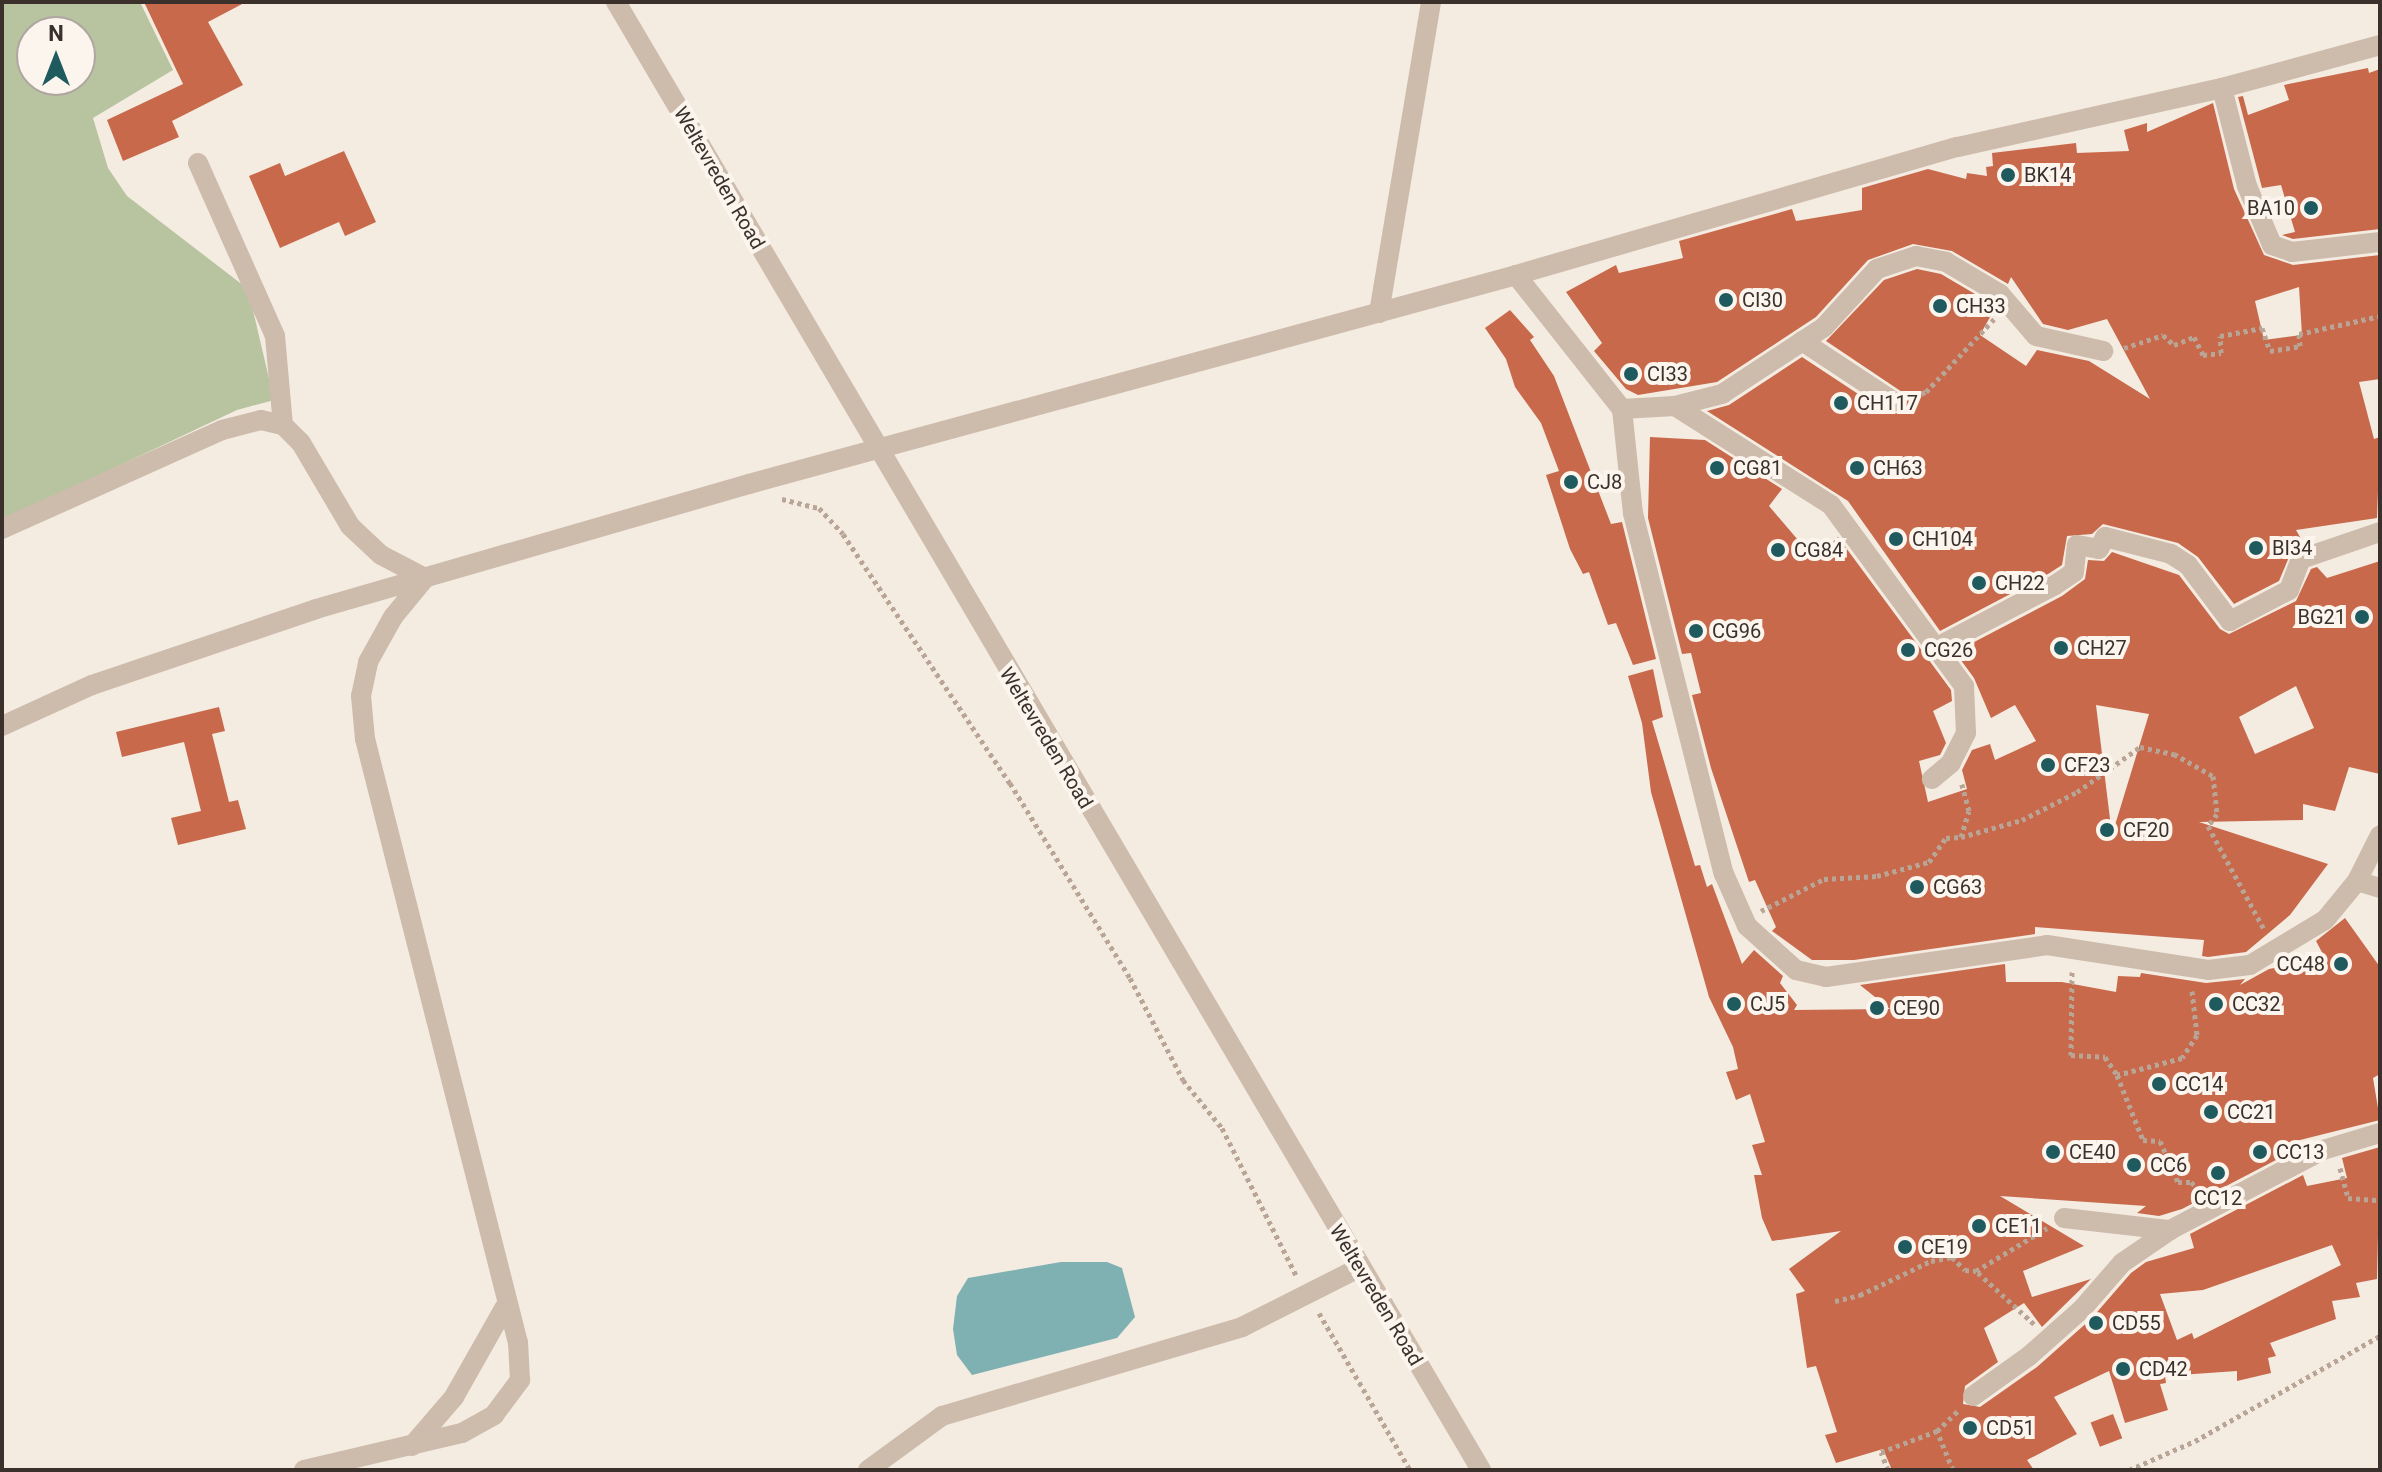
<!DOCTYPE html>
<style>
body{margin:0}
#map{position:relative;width:2382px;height:1472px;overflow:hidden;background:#f4ebe1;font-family:Roboto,sans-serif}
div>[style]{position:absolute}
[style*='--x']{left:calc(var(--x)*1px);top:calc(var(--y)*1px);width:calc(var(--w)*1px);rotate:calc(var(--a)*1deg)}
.green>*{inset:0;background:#b8c4a0}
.water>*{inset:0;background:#7fb0b2}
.building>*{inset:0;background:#c8694b;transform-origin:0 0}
.path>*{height:5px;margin-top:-2.5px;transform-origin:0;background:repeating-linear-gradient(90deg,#b9a596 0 4px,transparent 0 8px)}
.minor>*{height:20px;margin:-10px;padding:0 10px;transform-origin:10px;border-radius:10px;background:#cdbbac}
.dots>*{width:22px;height:22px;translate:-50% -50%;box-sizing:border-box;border:4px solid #fbf5ee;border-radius:50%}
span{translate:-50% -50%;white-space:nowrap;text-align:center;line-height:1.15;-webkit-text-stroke:8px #fbf5ee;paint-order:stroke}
.poi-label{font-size:20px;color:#3b302b}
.left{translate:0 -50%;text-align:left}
.right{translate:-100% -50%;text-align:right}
.street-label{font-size:20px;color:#3b302b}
.frame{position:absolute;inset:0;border:4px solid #3b302b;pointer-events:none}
.north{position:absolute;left:16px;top:16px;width:80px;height:80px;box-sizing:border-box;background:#fbf5ee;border:2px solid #aea6a0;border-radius:50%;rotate:0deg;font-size:22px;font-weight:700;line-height:32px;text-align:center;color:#3b302b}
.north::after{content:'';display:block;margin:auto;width:28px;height:36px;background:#1f5a5e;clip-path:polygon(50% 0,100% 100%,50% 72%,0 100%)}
</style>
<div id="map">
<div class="green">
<i style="clip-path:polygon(evenodd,2px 2px,140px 2px,173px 70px,93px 118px,108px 168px,127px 196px,248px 289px,274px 400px,237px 410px,2px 521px,2px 2px,32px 32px,80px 32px,80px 80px,32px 80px,32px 32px)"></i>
</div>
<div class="water">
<i style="clip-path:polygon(1061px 1262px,1107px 1262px,1122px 1268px,1135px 1317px,1117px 1338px,972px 1375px,957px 1355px,953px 1329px,957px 1296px,968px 1278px)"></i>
</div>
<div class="building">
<i style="clip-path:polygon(144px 2px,246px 2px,208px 22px,243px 85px,172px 121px,179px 137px,123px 161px,107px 120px,183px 84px)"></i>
<i style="clip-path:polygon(2368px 68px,2369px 73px,2380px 69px,2380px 229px,2293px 239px,2282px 235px,2295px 232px,2281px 185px,2262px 188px,2238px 97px,2243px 96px,2248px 115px,2289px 100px,2284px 85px)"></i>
<i style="clip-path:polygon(evenodd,2213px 103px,2234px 189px,2264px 255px,2293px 265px,2380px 255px,2380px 379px,2359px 382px,2374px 439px,2380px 437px,2377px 518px,2296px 530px,2304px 544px,2292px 550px,2279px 581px,2234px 604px,2198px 557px,2178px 543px,2103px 524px,2092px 534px,2067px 536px,2062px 565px,2048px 574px,1940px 631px,1848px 501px,1707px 411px,1729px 405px,1802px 357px,1887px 413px,1900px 413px,1907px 402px,1902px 392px,1826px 341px,1884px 280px,1917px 269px,1941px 274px,1992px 304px,1995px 308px,1980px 335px,2026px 366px,2037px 350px,2089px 361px,2150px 399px,2107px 319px,2068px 330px,2043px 324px,2011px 277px,2008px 284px,1952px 251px,1913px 244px,1868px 260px,1816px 317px,1717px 382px,1638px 395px,1626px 389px,1594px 351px,1602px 343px,1566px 292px,1616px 265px,1619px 273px,1683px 258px,1679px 241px,1792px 209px,1796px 221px,1862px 210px,1862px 188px,1928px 169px,1966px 179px,1967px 173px,1987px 176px,1986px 167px,1993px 166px,1992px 153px,2076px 143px,2077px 153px,2129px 151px,2124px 130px,2147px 123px,2147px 132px,2213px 103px,2299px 287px,2302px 335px,2264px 340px,2255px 301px,2299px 287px)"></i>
<i style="clip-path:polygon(344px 151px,376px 222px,345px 236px,339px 222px,280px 248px,249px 176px,280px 163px,285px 176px)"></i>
<i style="clip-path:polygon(1510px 310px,1534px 337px,1530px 340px,1554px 376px,1611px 524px,1622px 522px,1656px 659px,1633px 665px,1616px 623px,1608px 625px,1589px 572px,1583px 574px,1570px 549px,1546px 475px,1559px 471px,1541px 423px,1515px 387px,1506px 359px,1485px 328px)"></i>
<i style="clip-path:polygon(evenodd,1650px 437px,1705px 440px,1782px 489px,1769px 506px,1815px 560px,1838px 537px,1951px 690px,1952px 701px,1933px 711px,1946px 743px,1940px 755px,1919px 761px,1928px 802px,1967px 789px,1962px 770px,1972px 750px,1990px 744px,1995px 760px,2036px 741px,2015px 705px,1991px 718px,1974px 678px,1955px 652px,2062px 596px,2085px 579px,2088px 560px,2104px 561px,2112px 552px,2179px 575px,2220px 629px,2229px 634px,2296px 601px,2311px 569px,2317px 567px,2327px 578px,2380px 561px,2380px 774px,2349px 767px,2335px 811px,2303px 804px,2303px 820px,2199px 822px,2328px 864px,2290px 915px,2246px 952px,2208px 957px,2202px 956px,2204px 940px,2035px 927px,2035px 934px,1854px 960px,1812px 960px,1772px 931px,1776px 927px,1755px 880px,1749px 882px,1711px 768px,1692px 695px,1701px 693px,1691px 653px,1682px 654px,1648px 518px,1650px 437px,2296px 686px,2314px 728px,2255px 754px,2239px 717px,2296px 686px,1650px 437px,2096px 705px,2149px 714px,2112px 835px,2096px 705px)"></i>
<i style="clip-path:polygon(evenodd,1653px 669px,1663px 717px,1652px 721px,1695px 866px,1700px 865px,1707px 887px,1712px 884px,1742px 964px,1754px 950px,1783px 976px,1780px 983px,1797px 1005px,1794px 1010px,1890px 1009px,1860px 985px,2005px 964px,2006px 982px,2062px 982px,2116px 992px,2118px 976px,2140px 977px,2141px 973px,2206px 983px,2245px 979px,2240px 985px,2269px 969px,2325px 958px,2316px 941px,2345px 918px,2380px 967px,2380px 1074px,2373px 1078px,2380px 1120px,2292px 1142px,2295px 1150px,2182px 1209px,2159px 1216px,2137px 1213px,2146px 1206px,2000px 1196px,2084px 1246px,2023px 1271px,2032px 1297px,2091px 1279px,2042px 1327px,2024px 1303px,1984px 1328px,1998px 1362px,1965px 1386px,1963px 1404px,1980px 1407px,2037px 1367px,2091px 1319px,2131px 1273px,2146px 1262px,2194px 1248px,2190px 1234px,2303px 1175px,2307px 1186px,2347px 1178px,2342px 1158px,2380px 1147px,2377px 1279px,2356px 1283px,2360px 1297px,2332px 1301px,2336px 1319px,2270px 1343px,2276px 1356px,2268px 1358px,2271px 1373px,2237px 1381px,2237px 1371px,2165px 1376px,2166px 1383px,2160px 1384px,2168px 1410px,2125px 1423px,2109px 1371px,2054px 1397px,2077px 1434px,2027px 1460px,2034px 1470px,1892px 1470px,1883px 1449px,1836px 1463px,1825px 1435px,1837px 1432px,1816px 1366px,1807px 1368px,1796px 1294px,1805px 1291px,1789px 1269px,1841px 1231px,1772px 1241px,1762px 1218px,1754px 1175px,1762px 1175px,1752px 1145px,1765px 1142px,1750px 1094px,1736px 1100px,1726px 1072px,1738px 1069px,1733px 1047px,1709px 997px,1651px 792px,1642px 723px,1628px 676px,1653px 669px,2332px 1245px,2341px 1265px,2194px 1339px,2192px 1333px,2177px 1340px,2160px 1294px,2203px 1290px,2332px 1245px)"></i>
<i style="clip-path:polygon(219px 707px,225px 731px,212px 734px,229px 802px,238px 800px,246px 829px,178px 845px,171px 818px,201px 811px,184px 742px,122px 757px,116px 732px)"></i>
<i style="left:2113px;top:1414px;width:26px;height:24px;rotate:69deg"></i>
</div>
<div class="path">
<i style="--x:2124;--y:348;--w:41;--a:-18.4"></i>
<i style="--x:2163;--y:335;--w:15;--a:42"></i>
<i style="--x:2174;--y:345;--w:22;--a:-22"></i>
<i style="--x:2194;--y:337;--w:20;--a:63"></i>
<i style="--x:2203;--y:355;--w:18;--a:-6"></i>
<i style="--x:2221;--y:353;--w:17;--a:-93"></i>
<i style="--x:2220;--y:336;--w:43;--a:-10.8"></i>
<i style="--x:2262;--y:328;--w:24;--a:71"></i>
<i style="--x:2270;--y:351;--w:30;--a:-9"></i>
<i style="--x:2300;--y:346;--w:12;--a:-95"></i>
<i style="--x:2299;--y:334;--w:83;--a:-12.5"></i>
<i style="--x:1914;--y:396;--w:13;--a:-18"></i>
<i style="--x:1926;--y:392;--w:101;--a:-47"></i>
<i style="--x:782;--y:499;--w:38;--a:14"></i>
<i style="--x:819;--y:508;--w:35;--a:47"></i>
<i style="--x:843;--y:534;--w:300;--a:56.2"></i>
<i style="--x:1010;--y:783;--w:229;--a:58.4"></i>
<i style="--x:1130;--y:978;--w:115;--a:62.5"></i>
<i style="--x:1183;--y:1080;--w:62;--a:50.9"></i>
<i style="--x:1222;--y:1128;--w:167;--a:63.3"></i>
<i style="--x:1961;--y:837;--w:63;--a:-15.6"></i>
<i style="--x:2022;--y:820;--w:62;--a:-27"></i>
<i style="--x:2077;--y:792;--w:77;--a:-35.5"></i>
<i style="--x:2140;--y:747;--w:35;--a:12"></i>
<i style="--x:2174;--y:754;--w:45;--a:29.4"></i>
<i style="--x:2213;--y:776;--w:38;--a:84"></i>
<i style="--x:2217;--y:814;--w:15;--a:127"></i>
<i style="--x:2208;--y:826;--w:119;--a:61.5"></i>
<i style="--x:1761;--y:911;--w:71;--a:-26.9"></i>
<i style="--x:1824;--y:879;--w:53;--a:-3.2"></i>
<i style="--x:1877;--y:876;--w:54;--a:-15.1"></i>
<i style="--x:1929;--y:862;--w:29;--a:-55"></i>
<i style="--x:1946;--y:838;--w:15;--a:-4"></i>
<i style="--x:1961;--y:837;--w:27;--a:-73"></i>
<i style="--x:1969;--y:811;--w:28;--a:-105"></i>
<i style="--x:2072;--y:972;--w:83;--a:90.7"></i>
<i style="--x:2071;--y:1055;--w:34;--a:3"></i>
<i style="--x:2105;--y:1057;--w:22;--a:56"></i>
<i style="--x:2192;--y:991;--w:44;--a:83.5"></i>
<i style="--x:2197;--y:1035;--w:27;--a:123"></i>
<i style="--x:2182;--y:1058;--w:67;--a:165.3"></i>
<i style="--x:2117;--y:1075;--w:70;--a:68.2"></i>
<i style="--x:2143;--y:1140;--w:17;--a:3"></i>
<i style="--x:2160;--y:1141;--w:45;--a:66.3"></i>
<i style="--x:2178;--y:1182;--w:13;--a:0"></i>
<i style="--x:2191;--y:1182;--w:13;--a:42"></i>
<i style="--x:2340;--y:1168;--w:31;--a:75"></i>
<i style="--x:2348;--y:1198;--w:32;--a:4"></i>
<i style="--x:1835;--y:1301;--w:26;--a:-13"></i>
<i style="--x:1860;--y:1295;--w:79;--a:-25.6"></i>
<i style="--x:1931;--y:1261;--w:21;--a:-11"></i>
<i style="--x:1952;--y:1257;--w:18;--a:45"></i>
<i style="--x:1965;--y:1270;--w:11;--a:5"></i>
<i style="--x:1319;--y:1313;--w:181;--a:59.9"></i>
<i style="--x:2034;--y:1324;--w:79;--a:-137.6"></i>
<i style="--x:1976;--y:1271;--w:83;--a:-31.2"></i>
<i style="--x:1888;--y:1470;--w:19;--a:-111"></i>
<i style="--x:1881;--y:1452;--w:60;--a:-20.6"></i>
<i style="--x:1953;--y:1470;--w:42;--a:-112.3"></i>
<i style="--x:1937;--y:1431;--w:29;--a:-44"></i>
<i style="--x:2129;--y:1470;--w:72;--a:-23.7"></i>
<i style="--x:2195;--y:1441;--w:213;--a:-29.6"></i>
</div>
<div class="minor">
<i style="--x:616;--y:2;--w:1704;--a:59.49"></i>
<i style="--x:2222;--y:88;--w:101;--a:75.7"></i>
<i style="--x:2247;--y:186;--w:64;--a:67"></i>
<i style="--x:2272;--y:245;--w:21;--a:19"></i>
<i style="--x:2292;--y:252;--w:89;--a:-6.5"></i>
<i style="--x:198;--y:163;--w:189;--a:66"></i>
<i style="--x:275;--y:336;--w:89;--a:84.9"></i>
<i style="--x:1516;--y:275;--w:171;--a:51.7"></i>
<i style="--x:1622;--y:409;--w:105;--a:84"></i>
<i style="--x:1633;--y:513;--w:372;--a:75.9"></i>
<i style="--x:1724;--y:874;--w:57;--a:66.1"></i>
<i style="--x:1747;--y:926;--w:66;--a:41.9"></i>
<i style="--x:1796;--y:970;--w:31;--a:13"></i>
<i style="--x:1826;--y:977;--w:223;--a:-8.2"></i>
<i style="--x:2047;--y:945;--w:163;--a:8.8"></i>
<i style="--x:2208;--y:970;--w:42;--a:-6.8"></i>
<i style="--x:2250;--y:965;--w:87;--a:-31"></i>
<i style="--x:2325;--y:920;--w:50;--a:-50.6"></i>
<i style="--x:2357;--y:881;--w:51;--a:-63.4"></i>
<i style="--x:1379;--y:313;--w:315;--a:-80.5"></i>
<i style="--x:1802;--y:341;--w:110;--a:33.5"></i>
<i style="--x:1675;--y:406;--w:185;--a:32.4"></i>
<i style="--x:1831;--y:505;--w:225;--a:53.7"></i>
<i style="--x:1964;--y:686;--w:47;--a:87.6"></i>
<i style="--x:1966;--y:733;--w:34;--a:117"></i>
<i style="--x:1951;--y:763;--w:25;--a:140"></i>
<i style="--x:1622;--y:409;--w:53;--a:-3.2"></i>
<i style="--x:1675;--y:406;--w:49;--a:-14.3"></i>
<i style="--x:1722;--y:394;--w:122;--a:-33.3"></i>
<i style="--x:1824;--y:327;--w:79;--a:-47.6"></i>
<i style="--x:1877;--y:269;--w:41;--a:-18.4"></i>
<i style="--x:1916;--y:256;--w:31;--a:11"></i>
<i style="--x:1946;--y:262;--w:63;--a:30.7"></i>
<i style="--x:2000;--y:294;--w:55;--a:49.4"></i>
<i style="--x:2036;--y:336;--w:69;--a:12.6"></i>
<i style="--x:2;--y:529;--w:241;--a:-24.2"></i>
<i style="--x:222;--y:430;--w:40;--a:-14.4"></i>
<i style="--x:261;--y:420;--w:23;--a:13"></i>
<i style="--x:283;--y:425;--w:25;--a:45"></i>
<i style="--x:301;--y:443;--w:96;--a:59.4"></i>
<i style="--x:350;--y:526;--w:42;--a:43.1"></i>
<i style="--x:381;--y:555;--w:50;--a:27.6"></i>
<i style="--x:1935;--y:648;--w:136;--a:-27.7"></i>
<i style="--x:2055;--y:585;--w:23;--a:-34"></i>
<i style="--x:2074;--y:572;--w:27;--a:-84"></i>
<i style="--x:2077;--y:545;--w:22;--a:10"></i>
<i style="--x:2099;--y:549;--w:13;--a:-63"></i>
<i style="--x:2105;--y:537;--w:68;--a:14.4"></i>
<i style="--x:2171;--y:554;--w:20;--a:33"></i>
<i style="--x:2188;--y:565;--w:70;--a:53.1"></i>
<i style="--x:2230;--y:621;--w:67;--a:-27.7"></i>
<i style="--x:2289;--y:590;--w:33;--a:-69"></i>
<i style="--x:2301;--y:559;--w:83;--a:-18.9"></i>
<i style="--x:2;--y:726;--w:99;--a:-24.5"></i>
<i style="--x:92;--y:685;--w:237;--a:-18.7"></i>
<i style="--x:316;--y:609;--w:451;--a:-16.1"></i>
<i style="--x:749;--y:484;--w:795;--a:-15.24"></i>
<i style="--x:1516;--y:275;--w:460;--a:-16.2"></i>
<i style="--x:1958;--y:147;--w:271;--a:-12.6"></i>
<i style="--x:2222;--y:88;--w:164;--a:-15.2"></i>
<i style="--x:2357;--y:881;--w:24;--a:17"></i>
<i style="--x:2064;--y:1218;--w:107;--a:6.5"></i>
<i style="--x:1973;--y:1396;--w:69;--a:-35.5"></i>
<i style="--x:2029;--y:1356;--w:71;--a:-41.6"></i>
<i style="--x:2082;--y:1309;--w:61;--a:-49"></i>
<i style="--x:2122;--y:1263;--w:58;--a:-34.5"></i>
<i style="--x:2170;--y:1230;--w:173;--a:-27.6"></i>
<i style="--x:2323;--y:1150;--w:59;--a:-16.6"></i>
<i style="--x:412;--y:1446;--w:65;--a:-49.4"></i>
<i style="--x:454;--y:1397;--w:103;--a:-60.5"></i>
<i style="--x:304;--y:1470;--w:162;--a:-13.2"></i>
<i style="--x:462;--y:1433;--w:37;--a:-29"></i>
<i style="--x:494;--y:1415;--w:44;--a:-53.4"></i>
<i style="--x:520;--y:1380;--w:37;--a:-93"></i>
<i style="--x:518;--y:1343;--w:623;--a:-104.21"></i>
<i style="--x:365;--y:739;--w:43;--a:-95.3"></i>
<i style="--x:361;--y:696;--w:35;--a:-78"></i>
<i style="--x:368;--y:662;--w:51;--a:-60.9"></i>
<i style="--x:393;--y:617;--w:50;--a:-50.6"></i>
<i style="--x:868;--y:1470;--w:92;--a:-36.1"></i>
<i style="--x:942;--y:1416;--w:313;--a:-16.5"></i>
<i style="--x:1242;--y:1327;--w:131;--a:-26.8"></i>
</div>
<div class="dots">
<i style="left:2008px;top:175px;background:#1f5a5e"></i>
<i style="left:2311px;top:208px;background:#1f5a5e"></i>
<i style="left:1726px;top:300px;background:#1f5a5e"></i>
<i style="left:1940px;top:306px;background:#1f5a5e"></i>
<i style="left:1631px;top:374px;background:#1f5a5e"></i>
<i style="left:1841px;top:403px;background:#1f5a5e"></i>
<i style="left:1717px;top:468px;background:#1f5a5e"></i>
<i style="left:1857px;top:468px;background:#1f5a5e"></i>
<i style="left:1571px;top:482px;background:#1f5a5e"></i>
<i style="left:1896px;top:539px;background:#1f5a5e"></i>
<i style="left:2256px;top:548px;background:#1f5a5e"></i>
<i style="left:1778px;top:550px;background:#1f5a5e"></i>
<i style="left:1979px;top:583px;background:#1f5a5e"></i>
<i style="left:2362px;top:617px;background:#1f5a5e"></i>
<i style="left:1696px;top:631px;background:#1f5a5e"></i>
<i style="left:2061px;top:648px;background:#1f5a5e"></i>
<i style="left:1908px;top:650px;background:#1f5a5e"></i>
<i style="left:2048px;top:765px;background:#1f5a5e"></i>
<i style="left:2107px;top:830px;background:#1f5a5e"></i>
<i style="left:1917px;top:887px;background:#1f5a5e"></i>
<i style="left:2341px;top:964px;background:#1f5a5e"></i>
<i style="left:1734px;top:1004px;background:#1f5a5e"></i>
<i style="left:2216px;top:1004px;background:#1f5a5e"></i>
<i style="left:1877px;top:1008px;background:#1f5a5e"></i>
<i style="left:2159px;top:1084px;background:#1f5a5e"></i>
<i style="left:2211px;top:1112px;background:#1f5a5e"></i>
<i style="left:2053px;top:1152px;background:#1f5a5e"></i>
<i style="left:2260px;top:1152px;background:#1f5a5e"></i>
<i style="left:2134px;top:1165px;background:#1f5a5e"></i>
<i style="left:2218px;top:1173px;background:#1f5a5e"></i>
<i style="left:1979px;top:1226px;background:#1f5a5e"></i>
<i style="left:1905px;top:1247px;background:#1f5a5e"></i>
<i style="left:2096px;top:1323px;background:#1f5a5e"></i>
<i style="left:2123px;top:1369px;background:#1f5a5e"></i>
<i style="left:1970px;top:1428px;background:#1f5a5e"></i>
</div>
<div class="poi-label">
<span class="left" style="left:2024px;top:175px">BK14</span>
<span class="right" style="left:2295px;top:208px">BA10</span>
<span class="left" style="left:1742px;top:300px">CI30</span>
<span class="left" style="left:1956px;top:306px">CH33</span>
<span class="left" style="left:1647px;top:374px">CI33</span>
<span class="left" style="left:1857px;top:403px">CH117</span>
<span class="left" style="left:1733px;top:468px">CG81</span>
<span class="left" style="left:1873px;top:468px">CH63</span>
<span class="left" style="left:1587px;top:482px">CJ8</span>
<span class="left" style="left:1912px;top:539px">CH104</span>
<span class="left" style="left:2272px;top:548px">BI34</span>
<span class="left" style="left:1794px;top:550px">CG84</span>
<span class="left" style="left:1995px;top:583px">CH22</span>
<span class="right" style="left:2346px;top:617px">BG21</span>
<span class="left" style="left:1712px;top:631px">CG96</span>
<span class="left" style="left:2077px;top:648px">CH27</span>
<span class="left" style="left:1924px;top:650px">CG26</span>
<span class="left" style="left:2064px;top:765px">CF23</span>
<span class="left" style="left:2123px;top:830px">CF20</span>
<span class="left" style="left:1933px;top:887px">CG63</span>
<span class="right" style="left:2325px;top:964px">CC48</span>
<span class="left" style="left:1750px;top:1004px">CJ5</span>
<span class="left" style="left:2232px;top:1004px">CC32</span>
<span class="left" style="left:1893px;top:1008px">CE90</span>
<span class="left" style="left:2175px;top:1084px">CC14</span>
<span class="left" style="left:2227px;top:1112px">CC21</span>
<span class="left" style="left:2069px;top:1152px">CE40</span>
<span class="left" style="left:2276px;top:1152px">CC13</span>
<span class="left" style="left:2150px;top:1165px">CC6</span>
<span style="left:2218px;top:1198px">CC12</span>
<span class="left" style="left:1995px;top:1226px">CE11</span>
<span class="left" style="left:1921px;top:1247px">CE19</span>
<span class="left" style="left:2112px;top:1323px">CD55</span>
<span class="left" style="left:2139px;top:1369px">CD42</span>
<span class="left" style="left:1986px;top:1428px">CD51</span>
</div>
<div class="street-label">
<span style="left:719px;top:178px;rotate:60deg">Weltevreden Road</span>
<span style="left:1046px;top:738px;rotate:59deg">Weltevreden Road</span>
<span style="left:1376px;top:1295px;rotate:59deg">Weltevreden Road</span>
</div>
<div class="frame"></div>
<div class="north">N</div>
</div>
